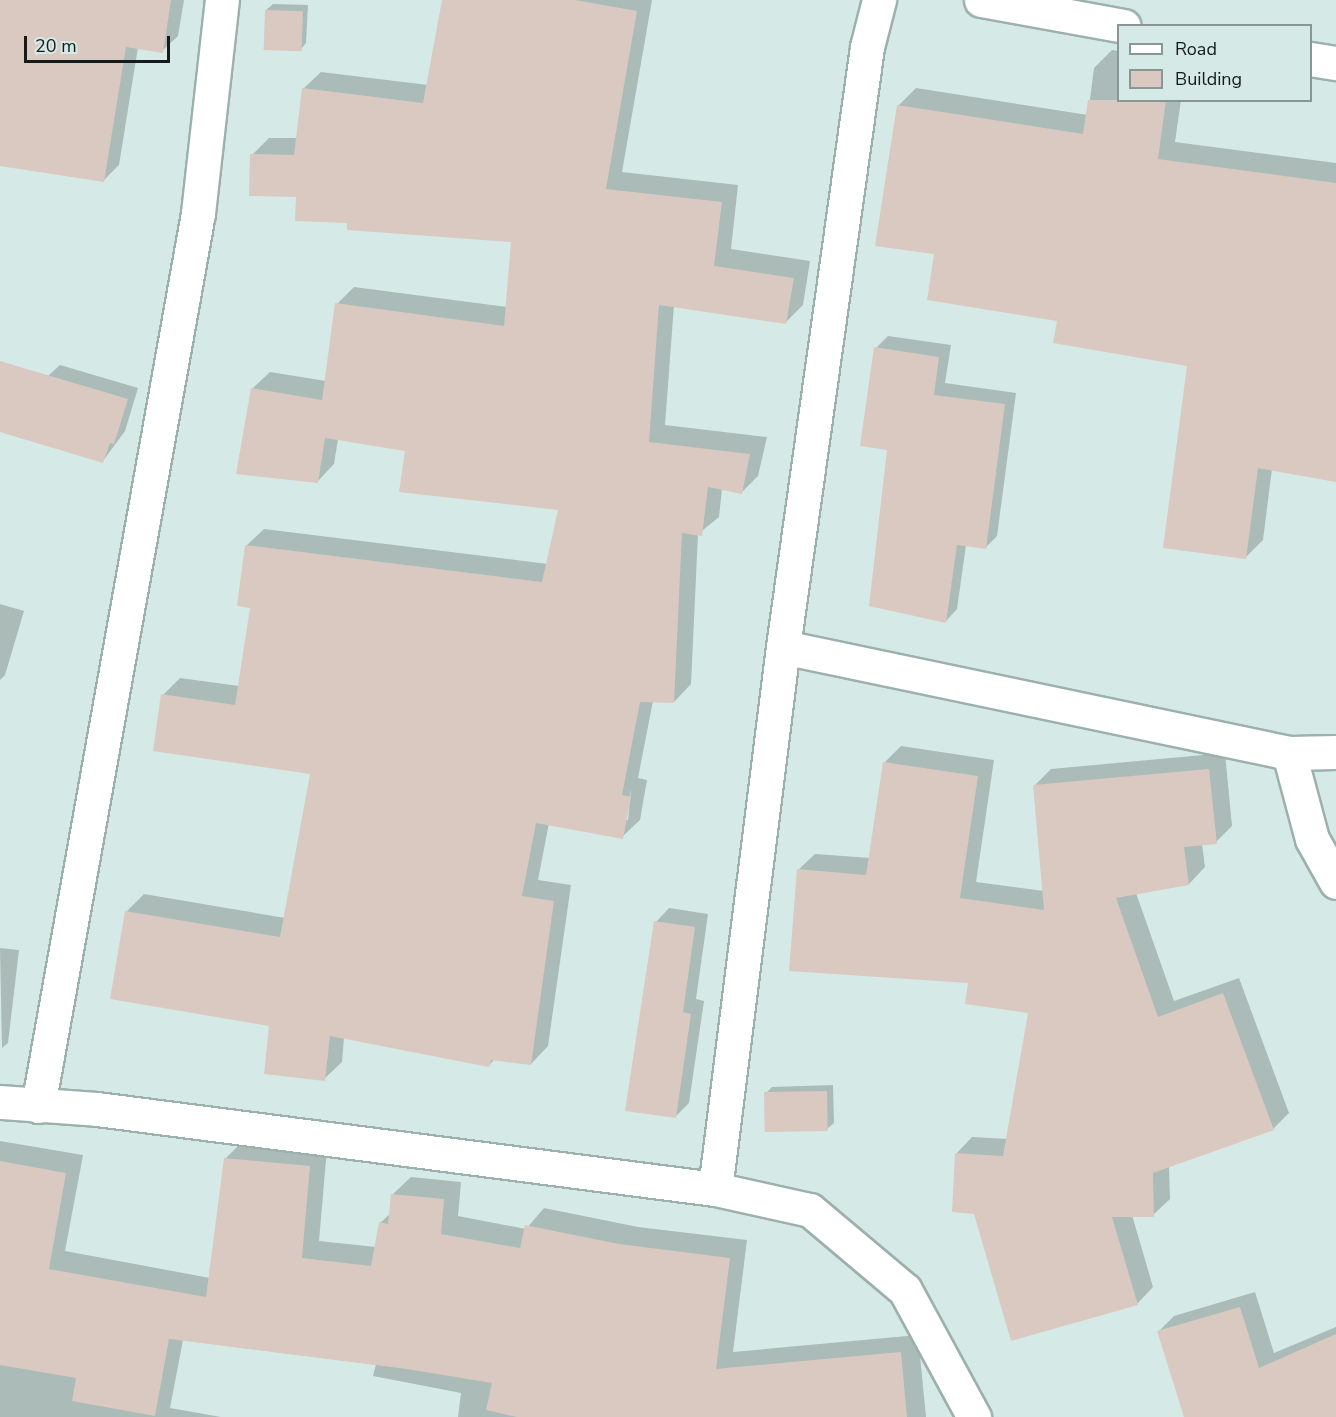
<!DOCTYPE html>
<style>
body{margin:0}
#map{position:relative;width:1336px;height:1417px;overflow:hidden;background:#d5eae6;font-family:"Nunito Sans",sans-serif}
div>[style]{position:absolute}
[style*='--x']{left:calc(var(--x)*1px);top:calc(var(--y)*1px);width:calc(var(--w)*1px);rotate:calc(var(--a)*1deg)}
.shadow>*{inset:0;background:#0003}
.building>*{inset:0;background:#d9c9c1;transform-origin:0 0}
.roads{filter:drop-shadow(2px 0 #9cb0ac) drop-shadow(-2px 0 #9cb0ac) drop-shadow(0 2px #9cb0ac) drop-shadow(0 -2px #9cb0ac)}
.minor>*{height:33px;margin:-16.5px;padding:0 16.5px;transform-origin:16.5px;border-radius:16.5px;background:#fff}
span{translate:-50% -50%;white-space:nowrap;text-align:center;line-height:1.15;-webkit-text-stroke:4.5px #d5eae6;paint-order:stroke}
.legend{position:absolute;left:1117px;top:24px;width:195px;height:78px;box-sizing:border-box;background:#d5eae6;border:2px solid #889794;margin:0;padding:8px 10px;list-style:none;font-size:18px;color:#141b1a}
.legend li{display:flex;align-items:center;gap:12px;height:30px}
.legend b{width:30px;border:2px solid #889794}
.scale{position:absolute;left:24px;top:36px;width:146px;height:27px;box-sizing:border-box;border:3px solid #141b1a;border-top:0;padding-left:8px;font-size:18px;line-height:21px;white-space:nowrap;color:#141b1a;-webkit-text-stroke:4px #d5eae6;paint-order:stroke}
</style>
<div id="map">
<div class="shadow">
<i style="clip-path:polygon(0 0,184px 0,178px 36px,162px 51px,138px 47px,119px 165px,103px 181px,0 165px)"></i>
<i style="clip-path:polygon(evenodd,444px 0,652px 0,622px 172px,738px 185px,731px 249px,810px 261px,803px 305px,786px 322px,674px 305px,665px 425px,767px 437px,758px 476px,741px 493px,722px 489px,719px 517px,698px 534px,691px 684px,674px 702px,653px 701px,638px 778px,647px 780px,640px 820px,622px 837px,549px 823px,538px 880px,571px 885px,548px 1046px,531px 1064px,495px 1059px,489px 1065px,344px 1037px,342px 1062px,324px 1079px,271px 1025px,127px 911px,144px 894px,285px 918px,312px 773px,163px 695px,180px 678px,239px 686px,252px 607px,246px 546px,264px 529px,548px 564px,560px 508px,407px 450px,338px 439px,334px 464px,317px 482px,252px 389px,270px 372px,326px 381px,337px 304px,354px 287px,507px 307px,513px 240px,349px 222px,298px 196px,252px 155px,269px 138px,298px 138px,303px 89px,321px 72px,428px 85px,444px 0,631px 789px,628px 820px,625px 820px,631px 789px)"></i>
<i style="clip-path:polygon(273px 4px,308px 5px,306px 43px,300px 50px,266px 10px)"></i>
<i style="clip-path:polygon(1112px 50px,1118px 51px,1118px 100px,1181px 100px,1175px 142px,1336px 163px,1336px 480px,1272px 469px,1263px 540px,1245px 558px,1189px 365px,1059px 319px,936px 252px,898px 106px,916px 88px,1088px 115px,1094px 68px)"></i>
<i style="clip-path:polygon(888px 336px,951px 345px,945px 383px,1016px 393px,997px 536px,985px 548px,966px 545px,957px 609px,946px 621px,889px 449px,876px 348px)"></i>
<i style="clip-path:polygon(60px 365px,138px 388px,125px 431px,103px 461px,48px 376px)"></i>
<i style="clip-path:polygon(0 604px,24px 611px,5px 675px,0 680px)"></i>
<i style="clip-path:polygon(901px 746px,994px 760px,976px 882px,1044px 891px,1034px 786px,1051px 769px,1225px 753px,1232px 826px,1216px 842px,1202px 844px,1205px 867px,1189px 884px,1136px 893px,1174px 1001px,1239px 978px,1289px 1113px,1273px 1129px,1169px 1166px,1170px 1199px,1153px 1215px,1132px 1215px,1153px 1287px,1137px 1304px,975px 1212px,956px 1154px,972px 1137px,1008px 1139px,1030px 1012px,970px 982px,798px 870px,815px 854px,871px 858px,885px 762px)"></i>
<i style="clip-path:polygon(669px 908px,708px 914px,696px 999px,704px 1001px,689px 1103px,675px 1117px,656px 922px)"></i>
<i style="clip-path:polygon(0 948px,19px 950px,8px 1043px,2px 1048px)"></i>
<i style="clip-path:polygon(833px 1085px,834px 1123px,827px 1129px,766px 1093px,772px 1087px)"></i>
<i style="clip-path:polygon(0 1141px,83px 1155px,65px 1251px,210px 1278px,225px 1159px,243px 1141px,327px 1149px,319px 1241px,376px 1247px,380px 1223px,391px 1213px,393px 1194px,411px 1177px,461px 1182px,458px 1216px,526px 1229px,544px 1208px,638px 1227px,747px 1240px,733px 1352px,918px 1335px,926px 1417px,458px 1417px,461px 1393px,373px 1376px,376px 1364px,183px 1340px,170px 1408px,221px 1417px,0 1417px)"></i>
<i style="clip-path:polygon(1255px 1292px,1274px 1353px,1336px 1327px,1336px 1417px,1186px 1417px,1159px 1331px,1174px 1316px)"></i>
</div>
<div class="building">
<i style="clip-path:polygon(0 0,171px 0,163px 53px,126px 47px,104px 182px,0 166px)"></i>
<i style="clip-path:polygon(442px 0,575px 0,637px 11px,606px 189px,722px 202px,714px 266px,794px 278px,786px 324px,659px 305px,649px 442px,750px 454px,742px 494px,708px 487px,702px 536px,682px 533px,674px 703px,640px 702px,622px 795px,631px 797px,623px 839px,536px 823px,522px 896px,554px 901px,531px 1065px,491px 1060px,489px 1067px,330px 1036px,325px 1081px,264px 1074px,269px 1026px,110px 999px,125px 911px,280px 937px,310px 774px,153px 751px,161px 694px,235px 705px,250px 608px,237px 606px,245px 545px,542px 582px,558px 510px,399px 492px,405px 451px,325px 438px,318px 483px,236px 474px,251px 388px,322px 400px,335px 303px,504px 326px,511px 242px,347px 230px,347px 223px,295px 221px,296px 197px,249px 196px,250px 154px,294px 155px,302px 88px,423px 103px)"></i>
<i style="left:265px;top:10px;width:38px;height:40px;rotate:2deg"></i>
<i style="clip-path:polygon(1088px 100px,1166px 100px,1158px 159px,1336px 183px,1336px 482px,1258px 468px,1246px 559px,1163px 548px,1187px 366px,1053px 343px,1057px 321px,927px 300px,934px 254px,875px 246px,897px 105px,1083px 134px)"></i>
<i style="clip-path:polygon(874px 347px,939px 357px,934px 395px,1005px 404px,986px 549px,957px 545px,946px 623px,869px 606px,887px 450px,860px 446px)"></i>
<i style="clip-path:polygon(0 361px,128px 399px,114px 444px,110px 443px,103px 463px,0 432px)"></i>
<i style="clip-path:polygon(883px 762px,978px 776px,960px 898px,1044px 910px,1033px 785px,1209px 769px,1217px 844px,1184px 847px,1189px 885px,1116px 898px,1158px 1017px,1223px 993px,1274px 1130px,1153px 1173px,1154px 1217px,1112px 1217px,1138px 1305px,1011px 1341px,974px 1214px,952px 1212px,955px 1153px,1003px 1156px,1028px 1013px,965px 1004px,968px 983px,789px 971px,797px 869px,866px 875px)"></i>
<i style="clip-path:polygon(654px 921px,695px 927px,683px 1012px,691px 1014px,676px 1118px,625px 1111px)"></i>
<i style="left:827px;top:1091px;width:40px;height:63px;rotate:89deg"></i>
<i style="clip-path:polygon(224px 1158px,310px 1166px,302px 1258px,371px 1266px,379px 1222px,388px 1224px,391px 1194px,444px 1199px,441px 1234px,520px 1248px,525px 1225px,619px 1244px,730px 1258px,716px 1369px,901px 1352px,907px 1417px,517px 1417px,486px 1410px,492px 1383px,407px 1369px,169px 1339px,155px 1416px,72px 1401px,76px 1378px,0 1365px,0 1161px,66px 1173px,49px 1269px,206px 1297px)"></i>
<i style="clip-path:polygon(1240px 1307px,1259px 1368px,1336px 1334px,1336px 1417px,1184px 1417px,1157px 1331px)"></i>
</div>
<div class="roads">
<div class="minor">
<i style="--x:981;--y:0;--w:145;--a:10.3"></i>
<i style="--x:1310;--y:59;--w:26;--a:9"></i>
<i style="--x:783;--y:647;--w:517;--a:11.83"></i>
<i style="--x:1289;--y:753;--w:47;--a:-1.2"></i>
<i style="--x:1289;--y:753;--w:89;--a:75"></i>
<i style="--x:1312;--y:839;--w:49;--a:60.8"></i>
<i style="--x:0;--y:1102;--w:97;--a:4.1"></i>
<i style="--x:97;--y:1109;--w:623;--a:7.38"></i>
<i style="--x:715;--y:1189;--w:97;--a:12.5"></i>
<i style="--x:810;--y:1210;--w:124;--a:40.1"></i>
<i style="--x:905;--y:1290;--w:145;--a:61.5"></i>
<i style="--x:38;--y:1106;--w:907;--a:-79.84"></i>
<i style="--x:198;--y:213;--w:214;--a:-83.6"></i>
<i style="--x:715;--y:1189;--w:546;--a:-82.85"></i>
<i style="--x:783;--y:647;--w:606;--a:-82.03"></i>
<i style="--x:867;--y:47;--w:49;--a:-75.7"></i>
</div>
</div>
<ul class="legend">
<li><b style="height:8px;background:#fff"></b>Road</li>
<li><b style="height:16px;background:#d9c9c1"></b>Building</li>
</ul>
<div class="scale">20 m</div>
</div>
